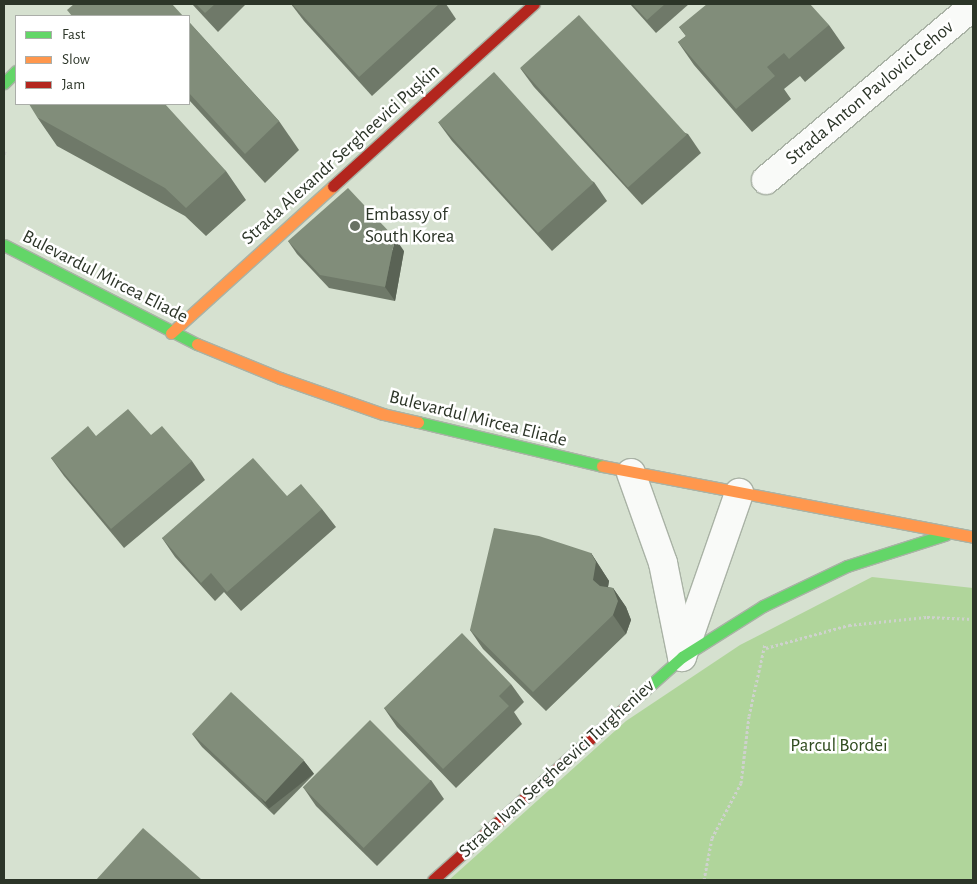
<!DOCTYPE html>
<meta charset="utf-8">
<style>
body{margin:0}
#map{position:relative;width:977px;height:884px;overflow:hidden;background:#d6e1d0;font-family:"Alegreya Sans",sans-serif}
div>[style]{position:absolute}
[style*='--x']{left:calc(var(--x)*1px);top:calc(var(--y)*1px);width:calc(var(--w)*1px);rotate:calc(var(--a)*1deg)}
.green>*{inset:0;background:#b0d59b}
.path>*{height:3px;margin-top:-1.5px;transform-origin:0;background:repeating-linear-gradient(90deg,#ced2cd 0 2.5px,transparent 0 5px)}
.roads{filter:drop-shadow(1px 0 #a9b2a5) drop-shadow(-1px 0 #a9b2a5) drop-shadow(0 1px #a9b2a5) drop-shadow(0 -1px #a9b2a5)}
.street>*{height:28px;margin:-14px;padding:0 14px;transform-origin:14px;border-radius:14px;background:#f9faf8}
.fast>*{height:11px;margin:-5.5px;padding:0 5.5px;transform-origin:5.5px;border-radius:5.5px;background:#63d668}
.slow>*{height:11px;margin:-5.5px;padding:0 5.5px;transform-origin:5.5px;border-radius:5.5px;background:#ff974d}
.jam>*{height:11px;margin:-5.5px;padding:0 5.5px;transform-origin:5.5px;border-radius:5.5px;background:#b3261e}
.wall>*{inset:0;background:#6f7969}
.shaded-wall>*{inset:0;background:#5a6355;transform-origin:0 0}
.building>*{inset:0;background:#818d7a;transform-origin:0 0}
.dots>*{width:14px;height:14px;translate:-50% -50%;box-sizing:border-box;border:2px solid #fff;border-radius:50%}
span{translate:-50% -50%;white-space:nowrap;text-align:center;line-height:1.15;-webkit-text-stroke:5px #fff;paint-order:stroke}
.street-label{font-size:19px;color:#2c3528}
.poi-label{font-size:19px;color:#2c3528}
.left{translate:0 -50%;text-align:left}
.park-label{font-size:19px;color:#2f4b1e}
.frame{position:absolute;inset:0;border:5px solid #2c3528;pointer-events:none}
.legend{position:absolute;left:15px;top:15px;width:175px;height:90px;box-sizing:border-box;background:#fff;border:1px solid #abaea9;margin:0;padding:6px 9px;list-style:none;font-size:15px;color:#2c3528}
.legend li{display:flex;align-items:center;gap:10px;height:25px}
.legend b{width:25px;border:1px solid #abaea9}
</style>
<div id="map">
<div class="green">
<i style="clip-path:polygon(872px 577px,973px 588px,973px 880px,449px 880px,626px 721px,740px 645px)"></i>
</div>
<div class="path">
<i style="--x:4;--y:152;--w:5;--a:37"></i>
<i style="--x:766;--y:648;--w:86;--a:-15.5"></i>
<i style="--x:849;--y:625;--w:78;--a:-5.9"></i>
<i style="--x:927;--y:617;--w:46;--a:2.5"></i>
<i style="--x:704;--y:880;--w:43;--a:-79.2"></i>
<i style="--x:712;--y:838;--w:62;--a:-62.2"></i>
<i style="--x:741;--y:783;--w:67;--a:-83.2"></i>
<i style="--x:749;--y:716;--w:74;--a:-77.5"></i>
</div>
<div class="roads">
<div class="street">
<i style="--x:766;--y:180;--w:270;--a:-40"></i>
<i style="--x:631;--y:473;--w:96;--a:70.4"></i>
<i style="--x:663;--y:563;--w:96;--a:78.6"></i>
<i style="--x:682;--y:657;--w:174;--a:-70.8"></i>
</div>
<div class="fast">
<i style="--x:4;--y:83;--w:17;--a:-45"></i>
<i style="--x:4;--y:245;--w:217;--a:27.2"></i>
<i style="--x:418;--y:422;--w:189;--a:13.4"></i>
<i style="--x:636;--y:698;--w:62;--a:-41.7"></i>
<i style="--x:682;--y:657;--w:96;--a:-32.2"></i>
<i style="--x:763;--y:606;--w:93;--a:-25.5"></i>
<i style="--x:847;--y:566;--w:103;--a:-17.6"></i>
</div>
<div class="slow">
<i style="--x:171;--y:333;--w:219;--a:-42.2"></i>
<i style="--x:197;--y:344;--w:90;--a:22.3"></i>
<i style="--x:280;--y:378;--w:109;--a:19.3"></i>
<i style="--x:383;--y:414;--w:36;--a:13"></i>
<i style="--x:602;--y:466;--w:378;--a:10.8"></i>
</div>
<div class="jam">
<i style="--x:333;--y:186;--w:271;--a:-42.2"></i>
<i style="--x:433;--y:880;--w:273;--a:-41.9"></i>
</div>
</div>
<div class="wall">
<i style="clip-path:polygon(192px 4px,246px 4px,218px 32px)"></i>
<i style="clip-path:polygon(291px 4px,446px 4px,456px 19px,372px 96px,304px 21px)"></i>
<i style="clip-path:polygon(630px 4px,689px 4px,656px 33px)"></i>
<i style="clip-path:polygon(189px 22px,279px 121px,299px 150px,265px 183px,189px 100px)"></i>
<i style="clip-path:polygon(829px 25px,845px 48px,805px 82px,800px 76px,784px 89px,791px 99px,752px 132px,694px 65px,678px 42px,686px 36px,679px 27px)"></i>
<i style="clip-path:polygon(520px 68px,688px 134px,701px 153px,642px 205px,534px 87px)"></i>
<i style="clip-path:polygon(37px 117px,226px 171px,246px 200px,206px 236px,185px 216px,57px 146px)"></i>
<i style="clip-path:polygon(438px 122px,594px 182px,607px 201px,552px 251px,452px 141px)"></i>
<i style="clip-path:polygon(288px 241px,404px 251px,395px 301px,329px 288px,297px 254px)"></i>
<i style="clip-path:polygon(151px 435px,192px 461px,205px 480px,124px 548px,64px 476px,51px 458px,96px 436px)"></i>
<i style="clip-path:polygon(287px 496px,322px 509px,336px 527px,241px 611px,224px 592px,215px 601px,175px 557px,162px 538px)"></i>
<i style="clip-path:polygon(591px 553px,609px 581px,608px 587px,613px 588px,626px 607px,631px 620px,626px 634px,546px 711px,483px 649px,470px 630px)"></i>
<i style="clip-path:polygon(511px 684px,524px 702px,514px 712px,522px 724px,456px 788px,397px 727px,384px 708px)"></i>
<i style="clip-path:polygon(192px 734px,304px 761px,314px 774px,274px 815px,202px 747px)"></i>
<i style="clip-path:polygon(431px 780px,444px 799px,377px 866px,316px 806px,303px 787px)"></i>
</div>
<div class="shaded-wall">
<i style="clip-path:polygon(395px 238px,404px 251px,395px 301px,385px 287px)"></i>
<i style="clip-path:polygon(591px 553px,609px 581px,606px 598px,593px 580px)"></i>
<i style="clip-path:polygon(613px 588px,626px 607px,631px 620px,626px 634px,613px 615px)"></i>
<i style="left:304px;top:761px;width:16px;height:57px;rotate:52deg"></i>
</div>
<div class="building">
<i style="clip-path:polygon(74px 4px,172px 4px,183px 16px,72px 16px,67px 10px)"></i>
<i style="clip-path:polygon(196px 4px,215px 4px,205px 13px)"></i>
<i style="clip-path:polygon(292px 4px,439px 4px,359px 77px)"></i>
<i style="clip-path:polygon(632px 4px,665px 4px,647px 20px)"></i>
<i style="clip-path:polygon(707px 4px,810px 4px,829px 25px,789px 59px,784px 53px,767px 67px,775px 76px,736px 109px,678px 42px,686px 36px,679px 27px)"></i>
<i style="left:579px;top:15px;width:161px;height:79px;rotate:48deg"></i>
<i style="clip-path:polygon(189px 22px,279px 121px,245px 154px,189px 93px)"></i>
<i style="left:494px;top:72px;width:149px;height:75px;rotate:48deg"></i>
<i style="clip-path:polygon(29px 104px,165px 104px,226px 171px,186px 208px,165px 188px,37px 117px)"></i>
<i style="clip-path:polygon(348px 188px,395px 238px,385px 287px,320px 275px,288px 241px)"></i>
<i style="clip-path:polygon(128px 409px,151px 435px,162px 426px,192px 461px,111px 529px,51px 458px,88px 426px,96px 436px)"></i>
<i style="clip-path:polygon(253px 458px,287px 496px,301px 484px,322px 509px,227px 592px,211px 573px,201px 583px,162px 538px)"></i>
<i style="clip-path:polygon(494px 528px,539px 536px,591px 553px,596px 562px,593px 580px,600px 586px,613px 588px,618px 601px,613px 615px,533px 692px,470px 630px)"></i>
<i style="clip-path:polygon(462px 633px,511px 684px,499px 696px,509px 706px,443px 769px,384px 708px)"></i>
<i style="left:231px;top:692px;width:100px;height:57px;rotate:43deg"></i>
<i style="left:370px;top:720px;width:86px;height:95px;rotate:45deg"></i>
<i style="clip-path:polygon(143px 828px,202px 880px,96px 880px)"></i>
</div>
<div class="dots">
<i style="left:355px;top:226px;background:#687163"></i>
</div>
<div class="street-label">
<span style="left:870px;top:93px;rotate:-40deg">Strada Anton Pavlovici Cehov</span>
<span style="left:341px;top:155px;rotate:-42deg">Strada Alexandr Sergheevici Pușkin</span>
<span style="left:105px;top:277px;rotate:27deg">Bulevardul Mircea Eliade</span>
<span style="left:478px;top:419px;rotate:14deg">Bulevardul Mircea Eliade</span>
<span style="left:557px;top:769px;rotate:-42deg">Strada Ivan Sergheevici Turgheniev</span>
</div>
<div class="poi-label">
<span class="left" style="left:365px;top:226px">Embassy of<br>South Korea</span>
</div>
<div class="park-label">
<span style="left:839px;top:746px">Parcul Bordei</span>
</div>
<div class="frame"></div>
<ul class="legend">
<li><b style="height:6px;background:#63d668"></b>Fast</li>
<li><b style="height:6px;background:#ff974d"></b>Slow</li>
<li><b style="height:6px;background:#b3261e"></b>Jam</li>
</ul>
</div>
